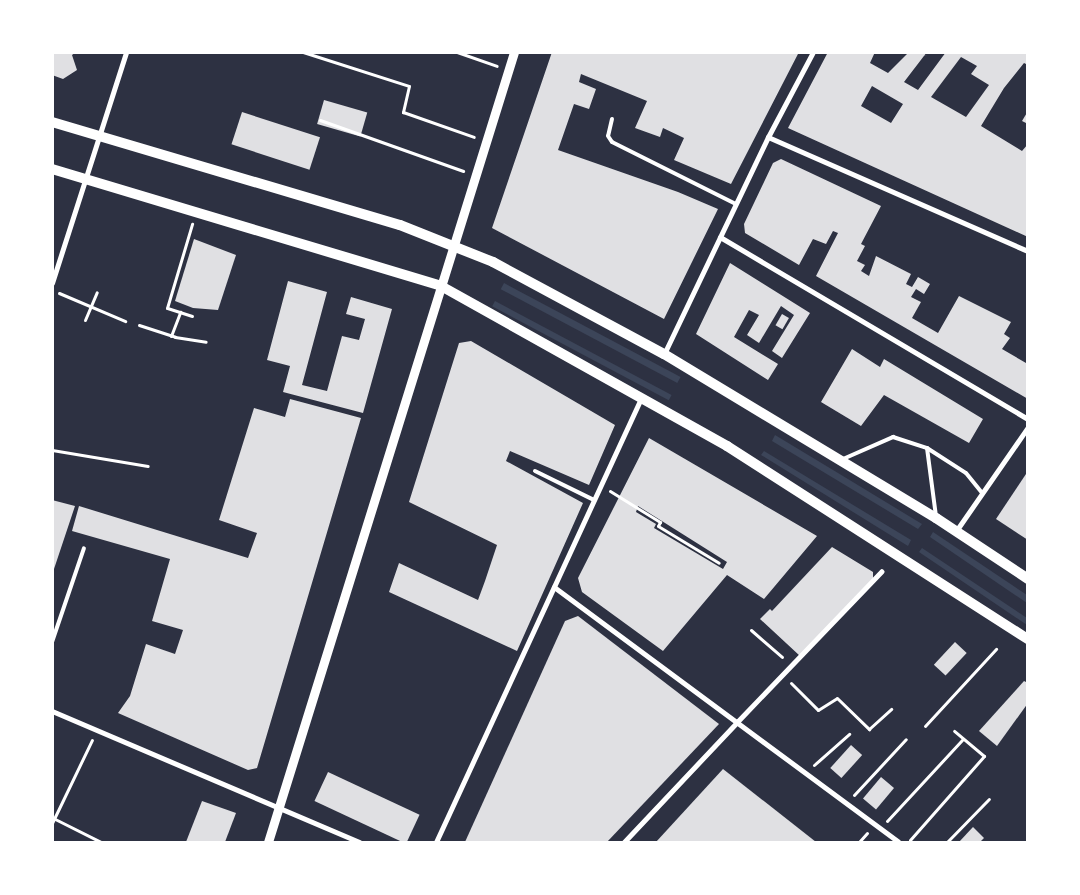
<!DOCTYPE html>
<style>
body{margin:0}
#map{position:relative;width:1080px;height:895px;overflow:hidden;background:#2d3142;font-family:"Source Sans 3",sans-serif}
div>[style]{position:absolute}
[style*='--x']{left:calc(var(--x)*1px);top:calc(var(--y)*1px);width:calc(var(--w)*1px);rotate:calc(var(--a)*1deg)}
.green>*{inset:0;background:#3c4559;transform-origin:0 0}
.building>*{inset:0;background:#e0e0e3;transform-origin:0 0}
.path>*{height:3px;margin:-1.5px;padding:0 1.5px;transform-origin:1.5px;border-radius:1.5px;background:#fff}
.service>*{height:4px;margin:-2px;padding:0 2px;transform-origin:2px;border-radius:2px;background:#fff}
.pedestrian>*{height:4.5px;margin:-2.25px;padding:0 2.25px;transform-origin:2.25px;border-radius:2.25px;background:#fff}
.minor>*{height:5px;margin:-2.5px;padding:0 2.5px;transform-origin:2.5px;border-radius:2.5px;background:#fff}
.tertiary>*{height:9px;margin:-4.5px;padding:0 4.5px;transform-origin:4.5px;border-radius:4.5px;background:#fff}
.secondary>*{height:10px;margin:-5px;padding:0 5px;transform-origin:5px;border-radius:5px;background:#fff}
span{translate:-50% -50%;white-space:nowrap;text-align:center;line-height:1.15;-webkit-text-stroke:4px #fff;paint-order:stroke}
.frame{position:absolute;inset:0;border:54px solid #fff;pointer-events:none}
</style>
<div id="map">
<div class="green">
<i style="left:504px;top:283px;width:200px;height:7px;rotate:28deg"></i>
<i style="left:495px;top:301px;width:200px;height:6px;rotate:28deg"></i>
<i style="clip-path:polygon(775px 435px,838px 473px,922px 524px,918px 529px,772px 441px)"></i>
<i style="clip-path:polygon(764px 451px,911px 540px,908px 546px,761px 455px)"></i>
<i style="clip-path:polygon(933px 532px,1027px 595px,1027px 603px,930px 537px)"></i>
<i style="clip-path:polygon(922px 548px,1027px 618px,1027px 625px,919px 552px)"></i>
</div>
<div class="building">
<i style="clip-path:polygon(52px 52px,76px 52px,72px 55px,77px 70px,63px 79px,52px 75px)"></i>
<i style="clip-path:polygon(552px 52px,799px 52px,731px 184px,674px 160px,684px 138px,663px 128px,660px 137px,635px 128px,647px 101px,581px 74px,579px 82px,596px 89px,589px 109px,574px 104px,558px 150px,678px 192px,718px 209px,664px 319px,492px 228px)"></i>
<i style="clip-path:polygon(evenodd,828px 52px,875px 52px,870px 63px,888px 73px,909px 52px,927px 52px,904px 82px,918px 90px,946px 52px,1028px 52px,1028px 65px,1024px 63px,1004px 88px,981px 126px,1022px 151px,1028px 144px,1028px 237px,788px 128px,828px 52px,961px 57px,977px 66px,971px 74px,989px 85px,966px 117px,931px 97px,961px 57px,828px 52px,872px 86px,903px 104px,891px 123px,861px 106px,872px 86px)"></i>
<i style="left:324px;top:100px;width:45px;height:25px;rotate:16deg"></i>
<i style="clip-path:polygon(1028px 111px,1028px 124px,1022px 121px)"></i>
<i style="left:242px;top:112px;width:82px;height:34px;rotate:18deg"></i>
<i style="clip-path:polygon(781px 159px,881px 206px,861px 244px,865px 246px,857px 261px,865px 265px,861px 271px,869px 276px,876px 256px,911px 274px,906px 284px,912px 287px,918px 277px,930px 284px,924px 294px,916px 289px,911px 297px,921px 302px,912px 318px,938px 333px,959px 296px,1011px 322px,1004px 334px,1010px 338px,1002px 349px,1026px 363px,1028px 360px,1028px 399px,816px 276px,838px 233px,833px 231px,826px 244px,813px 239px,799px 265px,745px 233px,744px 224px,773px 163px)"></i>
<i style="clip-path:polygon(194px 239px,236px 255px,218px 310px,193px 308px,175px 301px)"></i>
<i style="clip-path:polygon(730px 263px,810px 313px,782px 358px,772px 351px,794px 315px,781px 306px,759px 343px,747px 335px,759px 315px,749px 310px,734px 337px,778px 364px,768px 380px,696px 334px)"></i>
<i style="clip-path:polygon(288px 281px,327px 292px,302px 385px,327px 391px,342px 336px,359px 340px,365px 319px,346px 314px,351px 297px,392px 309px,363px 413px,283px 392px,290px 366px,267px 360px)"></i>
<i style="left:782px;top:314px;width:8px;height:13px;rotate:30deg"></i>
<i style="clip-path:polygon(471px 341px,615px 425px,589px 485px,510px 451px,506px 461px,583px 503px,517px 651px,389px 592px,399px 563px,478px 600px,485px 581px,497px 545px,409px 502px,459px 343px)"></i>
<i style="clip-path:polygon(852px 349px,880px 367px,884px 359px,983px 419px,969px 443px,884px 395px,861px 426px,821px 402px)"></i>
<i style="clip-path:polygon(290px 399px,361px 418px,257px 768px,248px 770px,118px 713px,130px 696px,146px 644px,175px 654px,183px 630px,152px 621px,170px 559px,72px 531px,79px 506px,248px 558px,257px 533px,219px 520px,254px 408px,285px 417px)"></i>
<i style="clip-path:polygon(evenodd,649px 438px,817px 536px,764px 599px,727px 575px,663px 651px,582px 592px,578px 578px,649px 438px,638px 506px,727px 562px,723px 569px,654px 528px,656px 524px,636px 512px,638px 506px)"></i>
<i style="clip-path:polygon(1028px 471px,1028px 540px,996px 519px)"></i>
<i style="clip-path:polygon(52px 500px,75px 506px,53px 572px,52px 572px)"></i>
<i style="clip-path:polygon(832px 547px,873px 572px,873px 579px,800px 656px,760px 619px,770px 609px,772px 611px)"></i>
<i style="clip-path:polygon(578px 616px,719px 724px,607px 842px,465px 842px,565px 621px)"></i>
<i style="left:955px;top:642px;width:16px;height:31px;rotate:43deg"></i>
<i style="clip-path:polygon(1024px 681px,1028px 683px,1028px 703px,997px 746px,979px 731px)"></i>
<i style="left:851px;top:745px;width:15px;height:31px;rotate:42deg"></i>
<i style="clip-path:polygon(723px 769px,816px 842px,656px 842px)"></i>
<i style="left:328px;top:772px;width:101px;height:32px;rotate:25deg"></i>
<i style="left:881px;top:777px;width:17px;height:28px;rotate:40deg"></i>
<i style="clip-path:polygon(202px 801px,236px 813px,225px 842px,186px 842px)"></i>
<i style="clip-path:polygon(973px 827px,984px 838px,980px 842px,959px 842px)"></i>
</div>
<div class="path">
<i style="--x:303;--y:52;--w:111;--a:17.8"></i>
<i style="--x:409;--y:86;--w:27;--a:103"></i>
<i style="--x:403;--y:112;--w:75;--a:19.4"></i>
<i style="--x:457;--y:52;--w:42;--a:19.3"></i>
<i style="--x:320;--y:120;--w:152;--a:19.6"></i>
<i style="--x:59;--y:293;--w:72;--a:23"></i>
<i style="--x:192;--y:316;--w:26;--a:-162"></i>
<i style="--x:167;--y:308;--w:88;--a:-73.4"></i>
<i style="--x:85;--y:320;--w:30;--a:-67"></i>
<i style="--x:139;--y:325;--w:38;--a:18"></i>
<i style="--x:175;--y:337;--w:31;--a:9"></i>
<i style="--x:171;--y:336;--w:26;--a:-69"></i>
<i style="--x:52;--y:450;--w:97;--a:9.5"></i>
<i style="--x:610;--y:491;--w:59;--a:31.8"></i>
<i style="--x:660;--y:522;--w:4;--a:117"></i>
<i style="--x:658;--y:526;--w:71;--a:31.2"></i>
<i style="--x:751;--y:630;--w:41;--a:41.1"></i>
<i style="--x:791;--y:683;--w:38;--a:45"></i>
<i style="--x:818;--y:710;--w:22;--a:-32"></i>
<i style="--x:837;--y:698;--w:45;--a:44.1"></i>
<i style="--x:869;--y:729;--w:30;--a:-42"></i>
<i style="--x:925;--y:726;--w:105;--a:-47.3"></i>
<i style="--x:814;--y:765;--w:47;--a:-41.5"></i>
<i style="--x:854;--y:795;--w:76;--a:-47.1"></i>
<i style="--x:55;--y:819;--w:51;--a:26.6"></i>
<i style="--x:887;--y:821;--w:112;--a:-47.2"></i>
<i style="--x:52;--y:823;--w:92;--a:-64.3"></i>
<i style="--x:910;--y:840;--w:112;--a:-48.6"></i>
<i style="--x:984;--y:756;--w:39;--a:-140"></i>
<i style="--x:859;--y:842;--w:12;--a:-48"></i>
<i style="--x:947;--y:842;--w:60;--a:-45.7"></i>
</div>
<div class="service">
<i style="--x:612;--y:119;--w:17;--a:103"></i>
<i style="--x:608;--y:136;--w:7;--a:56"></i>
<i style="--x:612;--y:142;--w:139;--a:26.6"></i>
<i style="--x:927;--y:448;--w:69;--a:82.5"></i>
<i style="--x:843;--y:459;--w:55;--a:-23.7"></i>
<i style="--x:893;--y:437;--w:36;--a:18"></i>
<i style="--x:927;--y:448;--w:46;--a:32.7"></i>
<i style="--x:966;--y:473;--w:26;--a:51"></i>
<i style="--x:535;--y:471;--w:66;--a:26.2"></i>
<i style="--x:52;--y:642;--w:99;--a:-71.2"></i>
</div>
<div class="pedestrian">
<i style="--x:738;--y:721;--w:207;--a:-46.2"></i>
</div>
<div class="minor">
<i style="--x:768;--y:137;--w:284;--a:23.7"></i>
<i style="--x:720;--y:237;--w:358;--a:30.6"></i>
<i style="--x:52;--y:283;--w:243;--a:-72.2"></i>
<i style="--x:664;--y:354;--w:241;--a:-64.4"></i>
<i style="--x:768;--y:137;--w:96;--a:-62.1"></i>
<i style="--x:956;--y:531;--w:126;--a:-55.3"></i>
<i style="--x:554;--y:587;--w:428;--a:36.5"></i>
<i style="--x:52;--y:711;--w:334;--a:23.1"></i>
<i style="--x:436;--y:842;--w:491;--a:-65.2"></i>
<i style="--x:624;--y:842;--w:166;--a:-46.7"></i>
</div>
<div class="tertiary">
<i style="--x:268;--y:842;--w:827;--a:-72.7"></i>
</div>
<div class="secondary">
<i style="--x:52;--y:122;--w:363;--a:16.5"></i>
<i style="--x:400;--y:225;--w:100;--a:21.7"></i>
<i style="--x:493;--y:262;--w:194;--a:28.3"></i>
<i style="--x:664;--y:354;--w:318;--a:31.1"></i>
<i style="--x:936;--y:518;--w:110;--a:33.5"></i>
<i style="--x:52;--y:169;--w:406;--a:16.7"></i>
<i style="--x:441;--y:286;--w:328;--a:29.2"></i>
<i style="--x:727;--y:446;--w:358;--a:32.7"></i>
</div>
<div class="frame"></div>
</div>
